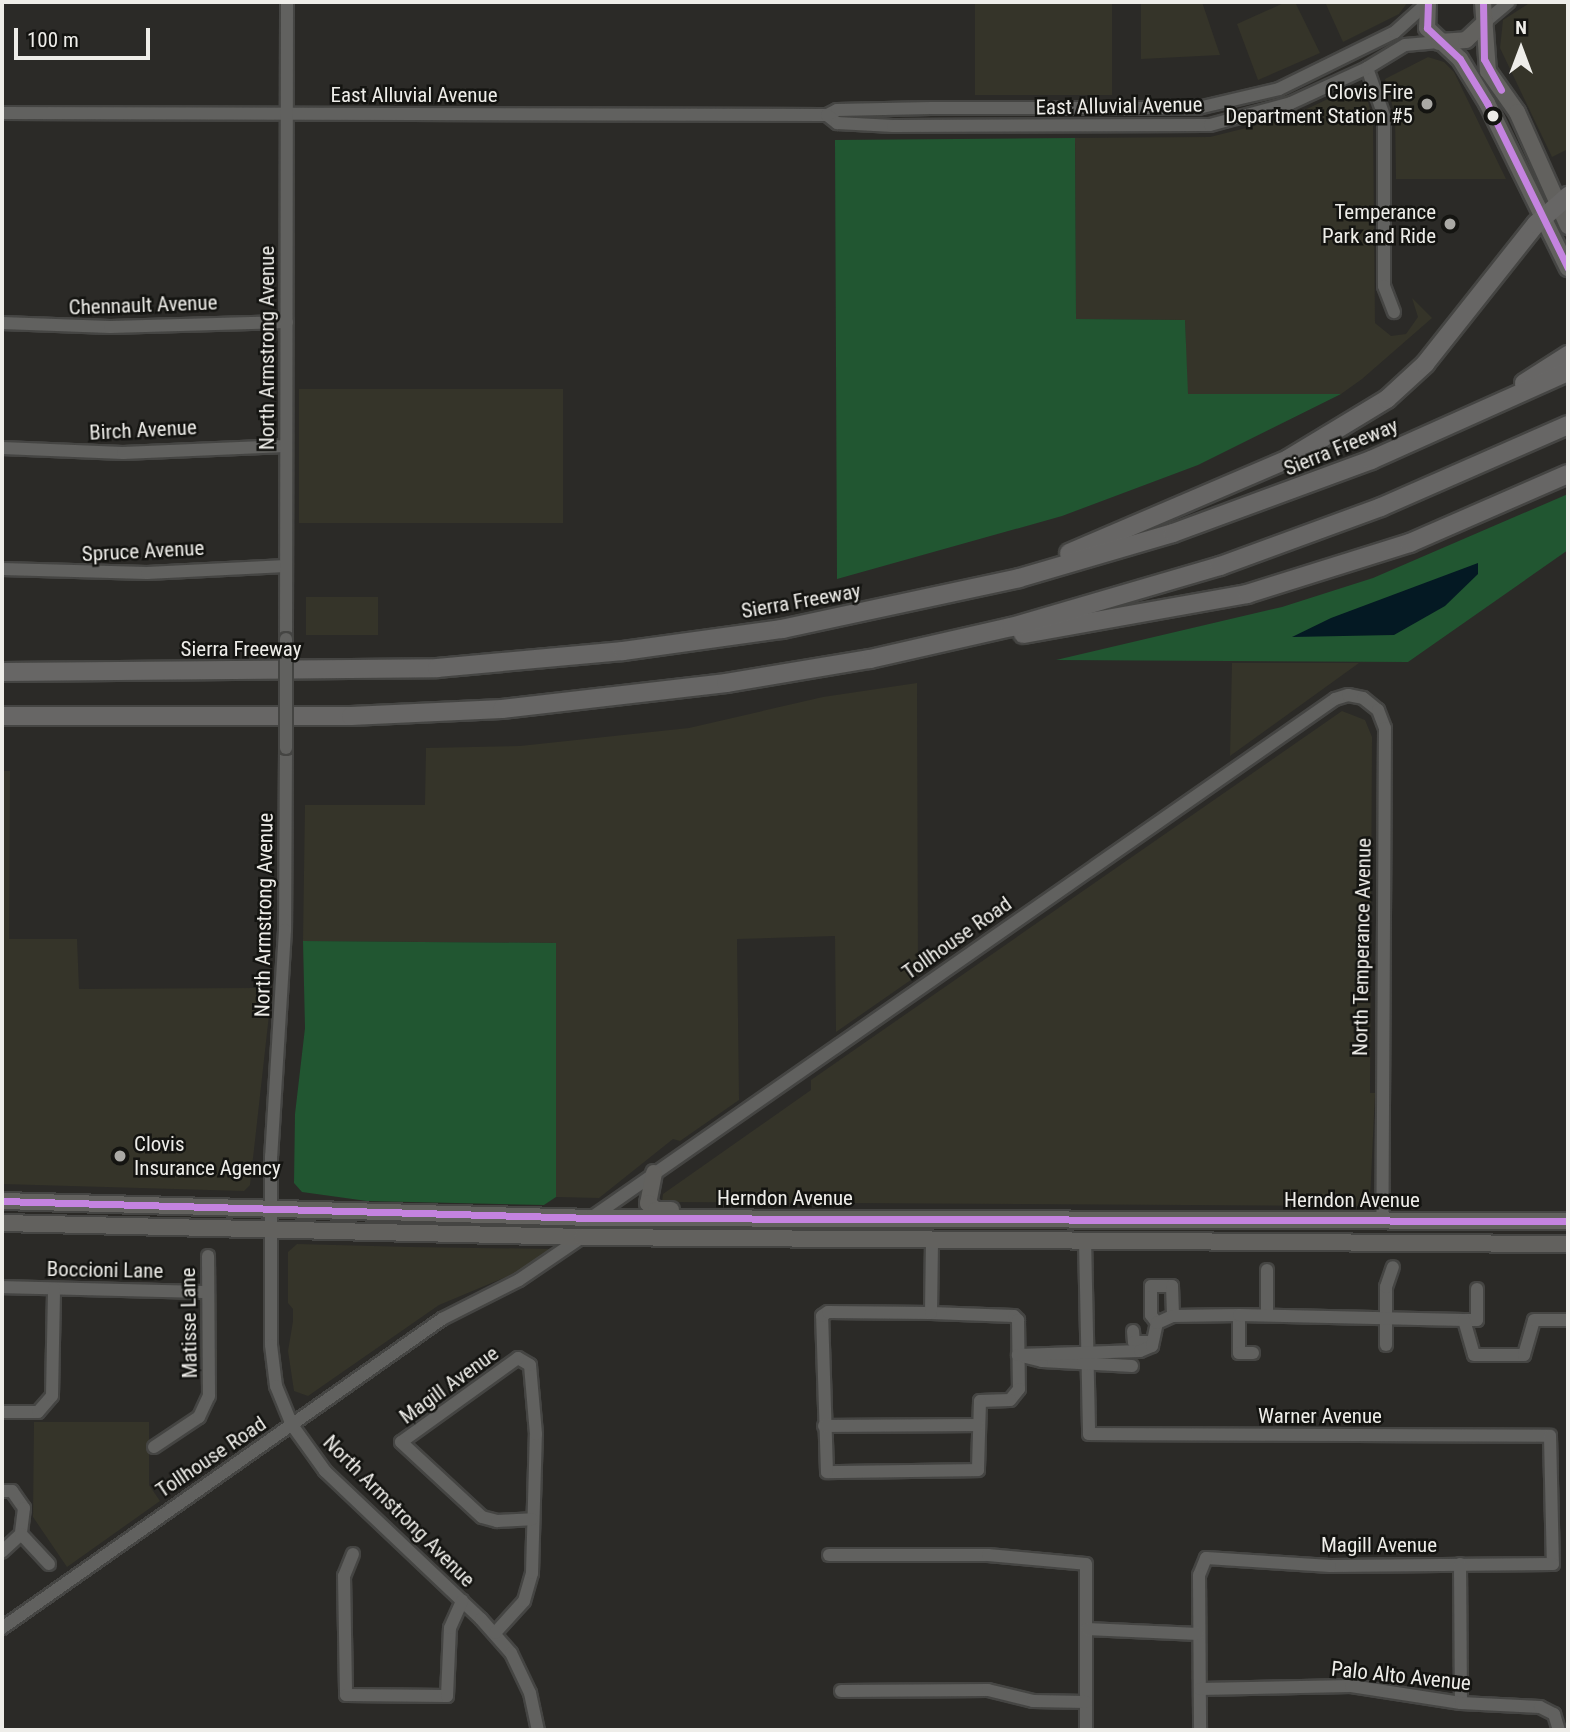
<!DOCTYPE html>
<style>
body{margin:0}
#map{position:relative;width:1570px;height:1732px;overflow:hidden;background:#2b2a27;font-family:"Roboto Condensed",sans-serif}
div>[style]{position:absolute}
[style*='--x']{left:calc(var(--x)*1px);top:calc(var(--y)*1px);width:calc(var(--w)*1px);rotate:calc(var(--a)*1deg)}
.built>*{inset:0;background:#353429;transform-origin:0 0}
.green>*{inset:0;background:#215631}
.water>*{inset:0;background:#041923}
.roads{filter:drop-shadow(2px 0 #454543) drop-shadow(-2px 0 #454543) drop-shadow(0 2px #454543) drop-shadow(0 -2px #454543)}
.minor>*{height:12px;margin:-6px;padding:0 6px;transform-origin:6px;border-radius:6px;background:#61615f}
.major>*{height:16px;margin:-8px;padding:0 8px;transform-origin:8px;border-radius:8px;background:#62615e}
.highway>*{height:18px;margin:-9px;padding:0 9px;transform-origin:9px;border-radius:9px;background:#676665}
.bridges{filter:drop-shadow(2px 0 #454543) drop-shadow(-2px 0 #454543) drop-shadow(0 2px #454543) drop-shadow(0 -2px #454543)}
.minor-bridge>*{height:12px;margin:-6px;padding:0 6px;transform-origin:6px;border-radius:6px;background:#61615f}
.bus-1>*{height:7px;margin:-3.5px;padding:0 3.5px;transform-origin:3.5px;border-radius:3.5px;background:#c483df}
.dots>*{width:19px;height:19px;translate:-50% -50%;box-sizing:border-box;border:4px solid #141411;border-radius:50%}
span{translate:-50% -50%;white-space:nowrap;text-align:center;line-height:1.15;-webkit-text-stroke:5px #141411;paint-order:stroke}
.poi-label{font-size:21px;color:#eeede9}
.right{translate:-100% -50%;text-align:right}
.left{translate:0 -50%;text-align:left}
.street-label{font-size:21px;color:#eeede9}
.frame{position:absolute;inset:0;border:4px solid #eeede9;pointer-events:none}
.north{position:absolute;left:1486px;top:14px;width:70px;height:70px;-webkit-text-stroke:5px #141411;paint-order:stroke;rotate:0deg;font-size:19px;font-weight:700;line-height:28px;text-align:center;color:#eeede9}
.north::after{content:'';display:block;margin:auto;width:24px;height:32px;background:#eeede9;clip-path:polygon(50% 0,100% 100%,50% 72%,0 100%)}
.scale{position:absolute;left:14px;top:28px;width:136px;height:32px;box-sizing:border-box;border:4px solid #eeede9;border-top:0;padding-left:9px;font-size:21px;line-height:24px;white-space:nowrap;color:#eeede9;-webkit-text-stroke:5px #141411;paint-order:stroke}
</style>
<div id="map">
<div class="built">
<i style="left:975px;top:2px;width:137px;height:93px"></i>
<i style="clip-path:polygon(1141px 2px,1202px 2px,1220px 55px,1141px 59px)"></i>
<i style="clip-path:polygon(1286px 2px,1295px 2px,1320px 53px,1258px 80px,1237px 24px)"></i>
<i style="clip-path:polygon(1325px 2px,1408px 2px,1399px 14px,1343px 42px)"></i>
<i style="clip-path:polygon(1531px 2px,1568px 2px,1568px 149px,1552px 157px,1500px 48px,1503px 20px)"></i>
<i style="clip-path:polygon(1428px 57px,1444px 62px,1454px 72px,1506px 179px,1396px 179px,1395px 115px,1385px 79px)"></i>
<i style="clip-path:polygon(1353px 87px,1366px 94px,1373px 120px,1375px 323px,1391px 336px,1406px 334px,1418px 317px,1412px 298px,1432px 318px,1362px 379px,1341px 394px,1187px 394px,1185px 320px,1076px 319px,1075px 138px,1210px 137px,1290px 117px)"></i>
<i style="left:299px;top:389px;width:264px;height:134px"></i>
<i style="left:306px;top:597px;width:72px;height:38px"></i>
<i style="clip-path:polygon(1232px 663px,1359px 663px,1230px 756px)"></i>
<i style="clip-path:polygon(917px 683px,918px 975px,836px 1032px,835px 936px,737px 939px,739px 1100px,680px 1141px,673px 1139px,599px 1198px,556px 1197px,556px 943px,303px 941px,305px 805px,425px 805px,426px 748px,520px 746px,689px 728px,823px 697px)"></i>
<i style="clip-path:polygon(1342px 711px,1365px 720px,1372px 737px,1370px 1093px,1375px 1093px,1370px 1201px,1364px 1206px,662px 1202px,663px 1194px,811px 1090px,811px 1080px)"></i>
<i style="clip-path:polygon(2px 771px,10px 771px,9px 939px,77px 939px,79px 989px,272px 988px,250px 1185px,244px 1191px,2px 1184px)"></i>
<i style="clip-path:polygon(297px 1244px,411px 1247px,553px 1249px,520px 1271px,439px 1305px,308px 1396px,294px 1391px,288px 1351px,293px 1321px,293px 1309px,288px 1303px,288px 1252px)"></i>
<i style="clip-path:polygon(34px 1422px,149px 1422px,149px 1485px,160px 1501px,67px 1567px,33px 1517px)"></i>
</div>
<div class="green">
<i style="clip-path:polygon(1075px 138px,1076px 319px,1185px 320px,1188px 394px,1341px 394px,1198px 465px,1062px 516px,837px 579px,835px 140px)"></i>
<i style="clip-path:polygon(1568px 494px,1568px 550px,1408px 662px,1056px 660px,1282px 607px,1373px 578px)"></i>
<i style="clip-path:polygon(303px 941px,556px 943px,556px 1197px,544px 1205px,367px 1201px,302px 1192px,294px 1183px,295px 1114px,305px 1028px)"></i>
</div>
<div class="water">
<i style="clip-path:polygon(1478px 563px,1478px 574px,1445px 606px,1394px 635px,1292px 637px,1331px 618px)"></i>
</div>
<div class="roads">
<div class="minor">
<i style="--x:1485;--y:22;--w:31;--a:-40"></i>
<i style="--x:1367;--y:68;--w:51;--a:70.5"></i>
<i style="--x:1384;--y:116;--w:170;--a:90"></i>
<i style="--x:1384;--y:286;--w:28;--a:69"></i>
<i style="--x:2;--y:113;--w:825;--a:0.14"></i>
<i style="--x:827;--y:115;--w:11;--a:-27"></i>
<i style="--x:837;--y:110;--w:94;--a:-1.2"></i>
<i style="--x:931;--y:108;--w:267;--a:0"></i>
<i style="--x:1198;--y:108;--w:83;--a:-13.2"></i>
<i style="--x:1279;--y:89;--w:129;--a:-26.2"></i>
<i style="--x:1395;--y:32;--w:42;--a:-42.1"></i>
<i style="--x:827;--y:115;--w:13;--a:39"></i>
<i style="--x:837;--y:123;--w:56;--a:3.1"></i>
<i style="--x:893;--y:126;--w:317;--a:-0.2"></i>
<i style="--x:1210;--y:125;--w:84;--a:-15.2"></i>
<i style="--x:1291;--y:103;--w:84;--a:-24.7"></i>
<i style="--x:1367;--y:68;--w:44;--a:-31.2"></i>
<i style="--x:1405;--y:45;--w:34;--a:-5"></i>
<i style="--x:2;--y:323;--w:108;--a:2.1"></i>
<i style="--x:110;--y:327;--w:177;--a:-1.6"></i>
<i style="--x:2;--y:448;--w:121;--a:2.4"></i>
<i style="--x:123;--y:453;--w:163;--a:-2.5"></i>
<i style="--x:2;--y:569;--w:145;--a:1.6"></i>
<i style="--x:147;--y:573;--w:139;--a:-2.9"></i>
<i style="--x:286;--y:639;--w:637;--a:-89.91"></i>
<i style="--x:286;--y:748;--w:182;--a:90.3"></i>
<i style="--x:285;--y:930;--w:226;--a:93.5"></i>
<i style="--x:271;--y:1156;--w:189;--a:90"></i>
<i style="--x:271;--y:1345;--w:41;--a:83"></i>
<i style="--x:276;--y:1386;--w:42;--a:67.7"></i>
<i style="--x:292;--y:1425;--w:57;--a:54.3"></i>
<i style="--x:325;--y:1471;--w:215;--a:43.5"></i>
<i style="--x:481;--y:1619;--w:45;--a:48.6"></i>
<i style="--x:511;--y:1653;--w:44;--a:64.6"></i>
<i style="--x:530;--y:1693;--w:38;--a:78"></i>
<i style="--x:591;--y:1218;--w:907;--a:-34.9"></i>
<i style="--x:1335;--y:699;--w:14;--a:-17"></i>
<i style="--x:1348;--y:695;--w:15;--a:11"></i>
<i style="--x:1363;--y:698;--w:19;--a:39"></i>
<i style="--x:1378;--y:710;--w:19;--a:69"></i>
<i style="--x:1385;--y:728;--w:493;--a:90.3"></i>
<i style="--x:1085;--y:1239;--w:195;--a:88.8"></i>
<i style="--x:1089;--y:1434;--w:461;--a:0.2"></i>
<i style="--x:1550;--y:1436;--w:128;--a:88.7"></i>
<i style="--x:1553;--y:1564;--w:223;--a:179.5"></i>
<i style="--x:1330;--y:1566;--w:124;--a:-176.3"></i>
<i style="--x:1206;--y:1558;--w:18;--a:112"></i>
<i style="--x:1199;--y:1575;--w:155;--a:89.6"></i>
<i style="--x:1267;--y:1270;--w:45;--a:90"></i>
<i style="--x:2;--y:1287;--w:206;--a:1.4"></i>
<i style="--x:931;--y:1313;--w:83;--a:2.1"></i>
<i style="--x:1014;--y:1316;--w:6;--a:45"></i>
<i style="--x:1018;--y:1320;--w:69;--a:89.2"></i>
<i style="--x:1019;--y:1389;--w:14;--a:129"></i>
<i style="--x:1010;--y:1400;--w:30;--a:178"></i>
<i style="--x:980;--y:1401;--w:69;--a:91.7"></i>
<i style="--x:978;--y:1470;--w:151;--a:179.2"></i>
<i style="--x:827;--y:1472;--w:156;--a:-91.8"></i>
<i style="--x:822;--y:1316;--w:7;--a:-34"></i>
<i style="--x:828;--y:1312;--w:103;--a:0.6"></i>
<i style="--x:931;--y:1313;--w:73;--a:-89.2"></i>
<i style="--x:1239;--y:1315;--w:38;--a:90"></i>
<i style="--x:1239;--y:1353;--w:14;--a:0"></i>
<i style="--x:1464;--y:1320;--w:13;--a:0"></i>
<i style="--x:1477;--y:1320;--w:31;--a:-90"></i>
<i style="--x:1157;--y:1323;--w:10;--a:-127"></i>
<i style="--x:1151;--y:1315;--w:29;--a:-90"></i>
<i style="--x:1151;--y:1286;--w:21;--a:0"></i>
<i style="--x:1172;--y:1286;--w:30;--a:88"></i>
<i style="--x:1133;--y:1331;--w:11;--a:85"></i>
<i style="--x:1134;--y:1342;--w:16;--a:0"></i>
<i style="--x:1386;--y:1345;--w:58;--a:-90"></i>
<i style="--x:1386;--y:1287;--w:21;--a:-71"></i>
<i style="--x:1132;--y:1366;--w:90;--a:-176.8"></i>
<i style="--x:1042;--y:1361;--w:25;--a:-166"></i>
<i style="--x:1018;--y:1355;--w:122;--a:-1.9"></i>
<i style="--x:1140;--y:1351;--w:13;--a:-23"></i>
<i style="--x:1152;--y:1346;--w:24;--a:-78"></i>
<i style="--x:1157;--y:1323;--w:17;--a:-24"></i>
<i style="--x:1173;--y:1316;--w:66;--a:-0.9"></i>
<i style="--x:1239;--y:1315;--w:225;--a:1.3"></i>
<i style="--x:1464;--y:1320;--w:36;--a:74"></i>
<i style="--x:1474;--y:1355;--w:50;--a:0"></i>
<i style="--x:1524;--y:1355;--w:36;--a:-74"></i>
<i style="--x:1534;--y:1320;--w:34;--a:0"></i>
<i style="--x:2;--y:1412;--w:36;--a:0"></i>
<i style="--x:38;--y:1412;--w:21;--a:-49"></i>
<i style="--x:52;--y:1396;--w:107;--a:-88.9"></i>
<i style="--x:824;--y:1426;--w:154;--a:-0.4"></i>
<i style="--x:154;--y:1447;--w:54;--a:-33.7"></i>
<i style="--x:199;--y:1417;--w:23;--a:-65"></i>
<i style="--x:209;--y:1396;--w:140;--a:-90.4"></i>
<i style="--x:2;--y:1491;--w:10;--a:0"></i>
<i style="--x:12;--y:1491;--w:21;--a:55"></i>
<i style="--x:24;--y:1508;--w:26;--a:97"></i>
<i style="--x:21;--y:1534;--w:26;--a:137"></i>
<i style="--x:21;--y:1534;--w:41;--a:47"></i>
<i style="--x:353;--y:1554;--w:24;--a:112"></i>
<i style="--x:344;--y:1576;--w:119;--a:89"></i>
<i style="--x:346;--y:1695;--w:101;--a:0.6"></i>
<i style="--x:447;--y:1696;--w:68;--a:-87.5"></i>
<i style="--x:450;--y:1628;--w:30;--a:-66"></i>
<i style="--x:829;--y:1555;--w:159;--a:0"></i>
<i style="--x:988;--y:1555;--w:98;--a:5.2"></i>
<i style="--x:1086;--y:1564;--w:166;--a:90"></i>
<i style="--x:1460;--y:1564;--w:139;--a:89.6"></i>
<i style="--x:2;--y:1628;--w:538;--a:-35.08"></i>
<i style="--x:442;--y:1319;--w:86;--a:-26.9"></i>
<i style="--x:519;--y:1280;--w:76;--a:-34.3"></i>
<i style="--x:1087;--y:1629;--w:111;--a:2.6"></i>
<i style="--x:495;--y:1633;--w:43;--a:-47.8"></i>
<i style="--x:524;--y:1601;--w:29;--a:-74"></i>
<i style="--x:532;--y:1573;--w:139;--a:-88.4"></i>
<i style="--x:536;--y:1434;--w:69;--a:-95"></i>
<i style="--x:530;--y:1365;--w:14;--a:-150"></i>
<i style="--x:518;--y:1358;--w:144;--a:144.3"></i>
<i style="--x:401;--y:1442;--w:110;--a:42.8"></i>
<i style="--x:482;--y:1517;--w:16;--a:15"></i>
<i style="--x:497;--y:1521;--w:35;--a:-3"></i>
<i style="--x:1200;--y:1689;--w:151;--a:-1.1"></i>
<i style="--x:1351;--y:1686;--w:111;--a:8.8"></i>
<i style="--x:1461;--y:1703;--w:79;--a:2.9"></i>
<i style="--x:1540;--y:1707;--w:16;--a:27"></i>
<i style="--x:1554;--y:1714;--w:17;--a:73"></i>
<i style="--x:841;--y:1691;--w:147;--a:-0.4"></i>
<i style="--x:988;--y:1690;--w:46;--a:13.7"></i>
<i style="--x:1033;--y:1701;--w:53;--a:1.1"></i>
</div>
<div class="major">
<i style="--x:1428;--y:2;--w:26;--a:92"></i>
<i style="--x:1427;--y:28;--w:45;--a:43.2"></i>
<i style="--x:1460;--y:59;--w:52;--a:58.5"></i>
<i style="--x:1487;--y:103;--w:184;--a:63.9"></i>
<i style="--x:1483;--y:2;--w:69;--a:85.9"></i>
<i style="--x:1488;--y:71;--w:50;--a:54.7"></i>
<i style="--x:1517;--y:112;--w:125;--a:65.9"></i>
<i style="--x:1439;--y:42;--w:27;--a:-4"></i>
<i style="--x:1466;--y:40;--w:26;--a:-43"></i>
<i style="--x:654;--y:1173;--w:31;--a:101"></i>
<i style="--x:648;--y:1203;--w:11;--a:41"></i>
<i style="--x:656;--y:1210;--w:15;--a:0"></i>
<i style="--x:2;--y:1201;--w:589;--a:1.65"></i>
<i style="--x:591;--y:1218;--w:977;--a:0.18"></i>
<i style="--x:2;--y:1223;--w:580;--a:1.38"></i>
<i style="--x:582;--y:1237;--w:986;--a:0.41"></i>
</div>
<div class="highway">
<i style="--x:1524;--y:383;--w:52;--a:-32.5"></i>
<i style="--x:1069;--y:553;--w:238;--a:-23.2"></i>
<i style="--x:1288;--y:459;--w:116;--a:-31.2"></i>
<i style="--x:1387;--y:399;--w:52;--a:-42.6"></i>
<i style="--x:1425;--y:364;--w:179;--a:-51.6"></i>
<i style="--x:1536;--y:224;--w:43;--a:-41.2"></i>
<i style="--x:1023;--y:634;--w:228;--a:-10.1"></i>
<i style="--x:1247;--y:594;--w:171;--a:-17.4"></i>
<i style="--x:1410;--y:543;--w:172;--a:-23.6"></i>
<i style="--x:2;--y:672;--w:435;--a:-0.5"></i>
<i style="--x:437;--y:668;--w:187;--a:-5.2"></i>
<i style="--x:623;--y:651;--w:161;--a:-7.9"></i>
<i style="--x:782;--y:629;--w:242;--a:-12.1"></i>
<i style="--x:1019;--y:578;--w:160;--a:-16.3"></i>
<i style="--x:1173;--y:533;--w:211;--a:-20.2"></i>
<i style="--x:1371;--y:460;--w:216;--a:-24.1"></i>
<i style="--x:2;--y:716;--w:349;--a:0"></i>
<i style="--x:351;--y:716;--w:151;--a:-2.7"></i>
<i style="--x:502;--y:709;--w:226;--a:-6.6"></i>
<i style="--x:726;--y:683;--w:146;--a:-9.5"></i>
<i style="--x:870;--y:659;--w:145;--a:-12.8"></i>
<i style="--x:1011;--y:627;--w:218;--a:-16.3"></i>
<i style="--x:1220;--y:566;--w:171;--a:-20.1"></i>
<i style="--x:1381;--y:507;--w:204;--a:-23.7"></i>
</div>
</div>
<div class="bridges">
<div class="minor-bridge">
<i style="--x:286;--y:748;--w:109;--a:-90"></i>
</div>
</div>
<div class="bus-1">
<i style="--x:1428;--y:2;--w:26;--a:92"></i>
<i style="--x:1427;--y:28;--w:45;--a:43.2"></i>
<i style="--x:1460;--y:59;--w:52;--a:58.5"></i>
<i style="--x:1487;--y:103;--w:184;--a:63.9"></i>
<i style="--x:1483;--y:2;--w:57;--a:89"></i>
<i style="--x:1484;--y:59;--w:35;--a:61"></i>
<i style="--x:2;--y:1201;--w:589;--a:1.65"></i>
<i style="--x:591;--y:1218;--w:977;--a:0.18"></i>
</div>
<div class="dots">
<i style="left:1427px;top:104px;background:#aaa9a5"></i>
<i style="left:1493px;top:116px;background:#eeede9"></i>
<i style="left:1450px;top:224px;background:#aaa9a5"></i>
<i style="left:120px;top:1156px;background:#aaa9a5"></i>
</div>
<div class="poi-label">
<span class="right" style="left:1413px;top:104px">Clovis Fire<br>Department Station #5</span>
<span class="right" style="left:1436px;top:224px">Temperance<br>Park and Ride</span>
<span class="left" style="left:134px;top:1156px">Clovis<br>Insurance Agency</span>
</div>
<div class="street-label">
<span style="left:414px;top:95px">East Alluvial Avenue</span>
<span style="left:1119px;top:106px;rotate:-1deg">East Alluvial Avenue</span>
<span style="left:143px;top:305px;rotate:-2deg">Chennault Avenue</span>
<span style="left:267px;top:348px;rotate:-90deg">North Armstrong Avenue</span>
<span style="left:143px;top:430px;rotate:-3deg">Birch Avenue</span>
<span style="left:1341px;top:447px;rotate:-22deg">Sierra Freeway</span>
<span style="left:143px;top:551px;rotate:-3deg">Spruce Avenue</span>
<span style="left:801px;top:601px;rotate:-10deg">Sierra Freeway</span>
<span style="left:241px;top:649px">Sierra Freeway</span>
<span style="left:264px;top:915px;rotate:-89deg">North Armstrong Avenue</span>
<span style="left:957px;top:938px;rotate:-35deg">Tollhouse Road</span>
<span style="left:1362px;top:947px;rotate:-89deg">North Temperance Avenue</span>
<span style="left:785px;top:1198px">Herndon Avenue</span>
<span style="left:1352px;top:1200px">Herndon Avenue</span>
<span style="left:105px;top:1270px;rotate:1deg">Boccioni Lane</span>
<span style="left:189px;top:1323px;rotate:-91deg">Matisse Lane</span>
<span style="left:449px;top:1385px;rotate:-36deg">Magill Avenue</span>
<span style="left:1320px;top:1416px">Warner Avenue</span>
<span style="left:211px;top:1457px;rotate:-34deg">Tollhouse Road</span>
<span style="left:399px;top:1511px;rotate:45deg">North Armstrong Avenue</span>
<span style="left:1379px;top:1545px">Magill Avenue</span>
<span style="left:1401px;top:1676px;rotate:6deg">Palo Alto Avenue</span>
</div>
<div class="frame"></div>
<div class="north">N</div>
<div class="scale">100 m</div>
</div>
